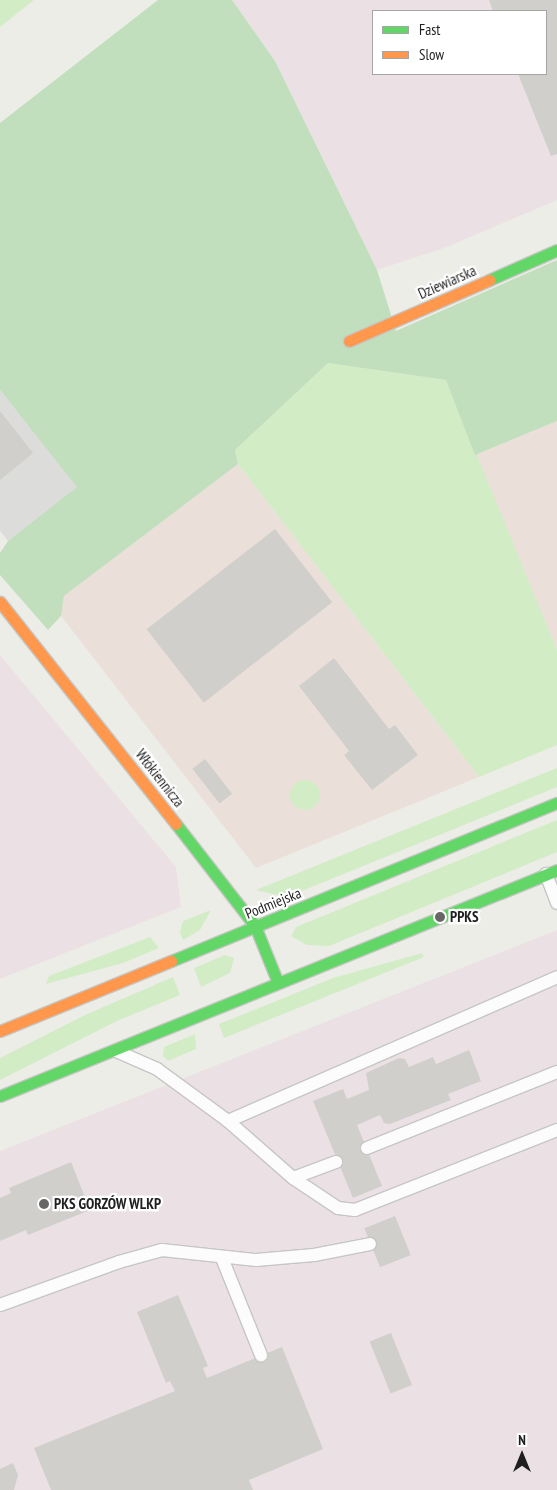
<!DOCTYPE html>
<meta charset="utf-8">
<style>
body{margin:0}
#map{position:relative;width:557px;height:1490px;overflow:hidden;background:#edede8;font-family:"PT Sans Narrow",sans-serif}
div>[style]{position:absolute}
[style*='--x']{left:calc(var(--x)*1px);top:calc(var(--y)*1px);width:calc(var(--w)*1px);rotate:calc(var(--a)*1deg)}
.commercial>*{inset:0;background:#ebe0d9}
.industrial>*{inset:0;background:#ebe1e5}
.grass>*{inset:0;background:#d2ecc6}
.round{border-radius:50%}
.forest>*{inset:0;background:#c1debd}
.parking>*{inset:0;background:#dcdcda}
.building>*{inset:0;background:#d0cfcb;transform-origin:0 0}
.roads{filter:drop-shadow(1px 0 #c6c6c4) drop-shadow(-1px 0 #c6c6c4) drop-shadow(0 1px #c6c6c4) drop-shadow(0 -1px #c6c6c4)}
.lane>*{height:12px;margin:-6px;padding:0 6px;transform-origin:6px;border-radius:6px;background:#fcfcfc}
.fast>*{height:11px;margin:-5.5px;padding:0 5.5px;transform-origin:5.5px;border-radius:5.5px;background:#63d668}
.slow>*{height:11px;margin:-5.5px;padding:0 5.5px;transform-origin:5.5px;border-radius:5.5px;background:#ff974d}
.dots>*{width:14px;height:14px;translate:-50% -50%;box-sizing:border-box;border:2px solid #fff;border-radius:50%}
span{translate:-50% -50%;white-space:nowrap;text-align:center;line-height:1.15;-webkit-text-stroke:4.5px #fff;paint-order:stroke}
.street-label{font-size:15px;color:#1f1f1f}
.poi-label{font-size:15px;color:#1f1f1f;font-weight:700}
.left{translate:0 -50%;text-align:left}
.legend{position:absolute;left:372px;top:10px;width:175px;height:65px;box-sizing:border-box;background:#fff;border:1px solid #a5a5a5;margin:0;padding:6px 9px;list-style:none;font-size:15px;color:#1f1f1f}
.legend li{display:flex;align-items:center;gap:10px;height:25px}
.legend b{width:25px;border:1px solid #a5a5a5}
.north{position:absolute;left:497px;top:1430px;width:50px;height:50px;-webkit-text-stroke:4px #fff;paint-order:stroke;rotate:0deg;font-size:14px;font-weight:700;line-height:20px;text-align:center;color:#1f1f1f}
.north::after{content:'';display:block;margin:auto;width:18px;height:22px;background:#1f1f1f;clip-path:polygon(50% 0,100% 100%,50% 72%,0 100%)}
</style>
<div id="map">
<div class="commercial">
<i style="clip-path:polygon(557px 421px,557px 650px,475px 455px)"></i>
<i style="clip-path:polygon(238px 464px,479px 777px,256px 868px,61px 616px,64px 596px)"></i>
</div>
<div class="industrial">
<i style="clip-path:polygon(evenodd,232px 0,557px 0,557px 200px,447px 247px,377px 270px,275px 61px,232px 0,373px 11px,546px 11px,546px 74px,373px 74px,373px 11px)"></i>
<i style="clip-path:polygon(0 655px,176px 867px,181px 907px,0 979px)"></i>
<i style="clip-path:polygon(557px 930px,557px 1490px,0 1490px,0 1151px)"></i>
</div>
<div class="grass">
<i style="clip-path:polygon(0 0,34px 0,0 27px)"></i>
<i style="clip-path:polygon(328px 363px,446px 380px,557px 650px,557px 745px,479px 777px,238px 464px,235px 450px)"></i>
<i style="clip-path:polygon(557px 768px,557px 787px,292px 895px,281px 896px,256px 890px)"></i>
<i class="round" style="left:290px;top:780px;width:30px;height:30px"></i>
<i style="clip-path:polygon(557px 820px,557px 852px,329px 946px,307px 945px,291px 936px,296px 927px)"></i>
<i style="clip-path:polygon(211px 910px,200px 930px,183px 940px,180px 932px,183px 921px)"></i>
<i style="clip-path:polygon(150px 937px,159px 948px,123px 963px,46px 984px,49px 976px)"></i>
<i style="clip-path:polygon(422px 953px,424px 957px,224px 1038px,219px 1024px,333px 978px)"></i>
<i style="clip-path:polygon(225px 955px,234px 958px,230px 973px,201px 987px,194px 968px)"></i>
<i style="clip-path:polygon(173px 977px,180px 995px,117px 1021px,0 1080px,0 1058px,85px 1015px)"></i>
<i style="clip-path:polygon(195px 1034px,196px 1049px,168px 1061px,163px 1056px,164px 1047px)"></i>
</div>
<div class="forest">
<i style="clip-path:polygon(158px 0,232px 0,275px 61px,377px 270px,396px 331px,557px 260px,557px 421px,475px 455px,446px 380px,328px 363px,235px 450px,238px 464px,64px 596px,61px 616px,48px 630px,0 575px,0 553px,8px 541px,76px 487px,0 390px,0 123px)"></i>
</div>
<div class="parking">
<i style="clip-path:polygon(0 390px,77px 487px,8px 541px,0 531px)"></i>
</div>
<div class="building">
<i style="clip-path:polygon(489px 0,557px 0,557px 154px,551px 156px,518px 74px,546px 74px,546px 11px,493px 11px)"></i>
<i style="clip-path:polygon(0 411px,33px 453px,0 480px)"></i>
<i style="left:275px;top:529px;width:93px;height:163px;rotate:52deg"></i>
<i style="clip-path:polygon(334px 658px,389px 729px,395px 725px,418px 755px,372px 790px,344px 755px,349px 751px,299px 686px)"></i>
<i style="left:205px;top:759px;width:44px;height:16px;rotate:52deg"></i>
<i style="clip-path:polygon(469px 1050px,481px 1081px,448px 1094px,451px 1100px,390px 1124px,384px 1123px,380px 1115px,357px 1125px,382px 1186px,353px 1198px,313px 1101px,343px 1089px,347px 1099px,369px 1090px,366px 1073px,399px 1058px,405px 1059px,409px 1067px,433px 1057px,436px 1064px)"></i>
<i style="clip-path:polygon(71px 1162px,90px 1210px,28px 1235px,26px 1230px,0 1241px,0 1198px,11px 1193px,9px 1188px)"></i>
<i style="left:395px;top:1216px;width:42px;height:33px;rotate:68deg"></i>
<i style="clip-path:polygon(178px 1295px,208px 1366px,203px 1368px,207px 1378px,282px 1347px,323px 1449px,249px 1480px,253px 1490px,51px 1490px,34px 1448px,175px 1391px,170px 1381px,166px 1383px,137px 1312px)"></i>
<i style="left:391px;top:1333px;width:56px;height:23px;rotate:68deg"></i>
<i style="clip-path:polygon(13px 1463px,18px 1475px,14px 1490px,0 1490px,0 1469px)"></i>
</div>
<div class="roads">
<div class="lane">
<i style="--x:546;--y:874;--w:31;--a:69"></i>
<i style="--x:116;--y:1051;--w:45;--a:23.7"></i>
<i style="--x:157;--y:1069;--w:88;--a:36.2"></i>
<i style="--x:228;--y:1121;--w:86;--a:41.2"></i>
<i style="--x:293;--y:1178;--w:54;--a:33.7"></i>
<i style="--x:338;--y:1208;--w:17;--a:7"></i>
<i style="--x:355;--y:1210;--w:217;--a:-21.6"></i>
<i style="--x:228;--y:1121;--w:359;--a:-23.6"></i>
<i style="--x:367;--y:1148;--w:205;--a:-21.8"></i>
<i style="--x:293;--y:1178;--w:46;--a:-20.4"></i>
<i style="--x:222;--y:1258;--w:105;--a:68.1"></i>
<i style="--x:0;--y:1305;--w:127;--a:-19.9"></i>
<i style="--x:119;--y:1262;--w:45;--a:-15.6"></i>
<i style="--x:162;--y:1250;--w:95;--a:6.1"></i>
<i style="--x:256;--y:1260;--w:58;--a:-4.9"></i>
<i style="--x:314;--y:1255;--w:57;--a:-11.1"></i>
</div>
<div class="fast">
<i style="--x:489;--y:280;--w:74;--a:-23.8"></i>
<i style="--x:176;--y:824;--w:129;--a:52.2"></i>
<i style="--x:255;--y:926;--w:61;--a:68"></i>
<i style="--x:171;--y:961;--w:417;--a:-22.3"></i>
<i style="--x:0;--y:1096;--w:601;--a:-22.08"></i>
</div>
<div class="slow">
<i style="--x:349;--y:341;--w:153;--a:-23.5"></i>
<i style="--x:0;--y:602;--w:283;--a:51.6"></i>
<i style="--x:0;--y:1031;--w:185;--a:-22.3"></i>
</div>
</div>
<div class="dots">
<i style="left:440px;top:917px;background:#676765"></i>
<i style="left:44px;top:1204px;background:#676765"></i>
</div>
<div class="street-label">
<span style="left:447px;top:282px;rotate:-24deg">Dziewiarska</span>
<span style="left:160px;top:778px;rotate:52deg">Włókiennicza</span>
<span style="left:273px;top:903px;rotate:-22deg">Podmiejska</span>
</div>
<div class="poi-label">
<span class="left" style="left:450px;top:917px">PPKS</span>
<span class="left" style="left:54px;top:1204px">PKS GORZÓW WLKP</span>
</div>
<ul class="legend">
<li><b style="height:6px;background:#63d668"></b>Fast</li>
<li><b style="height:6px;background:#ff974d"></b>Slow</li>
</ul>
<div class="north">N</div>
</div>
